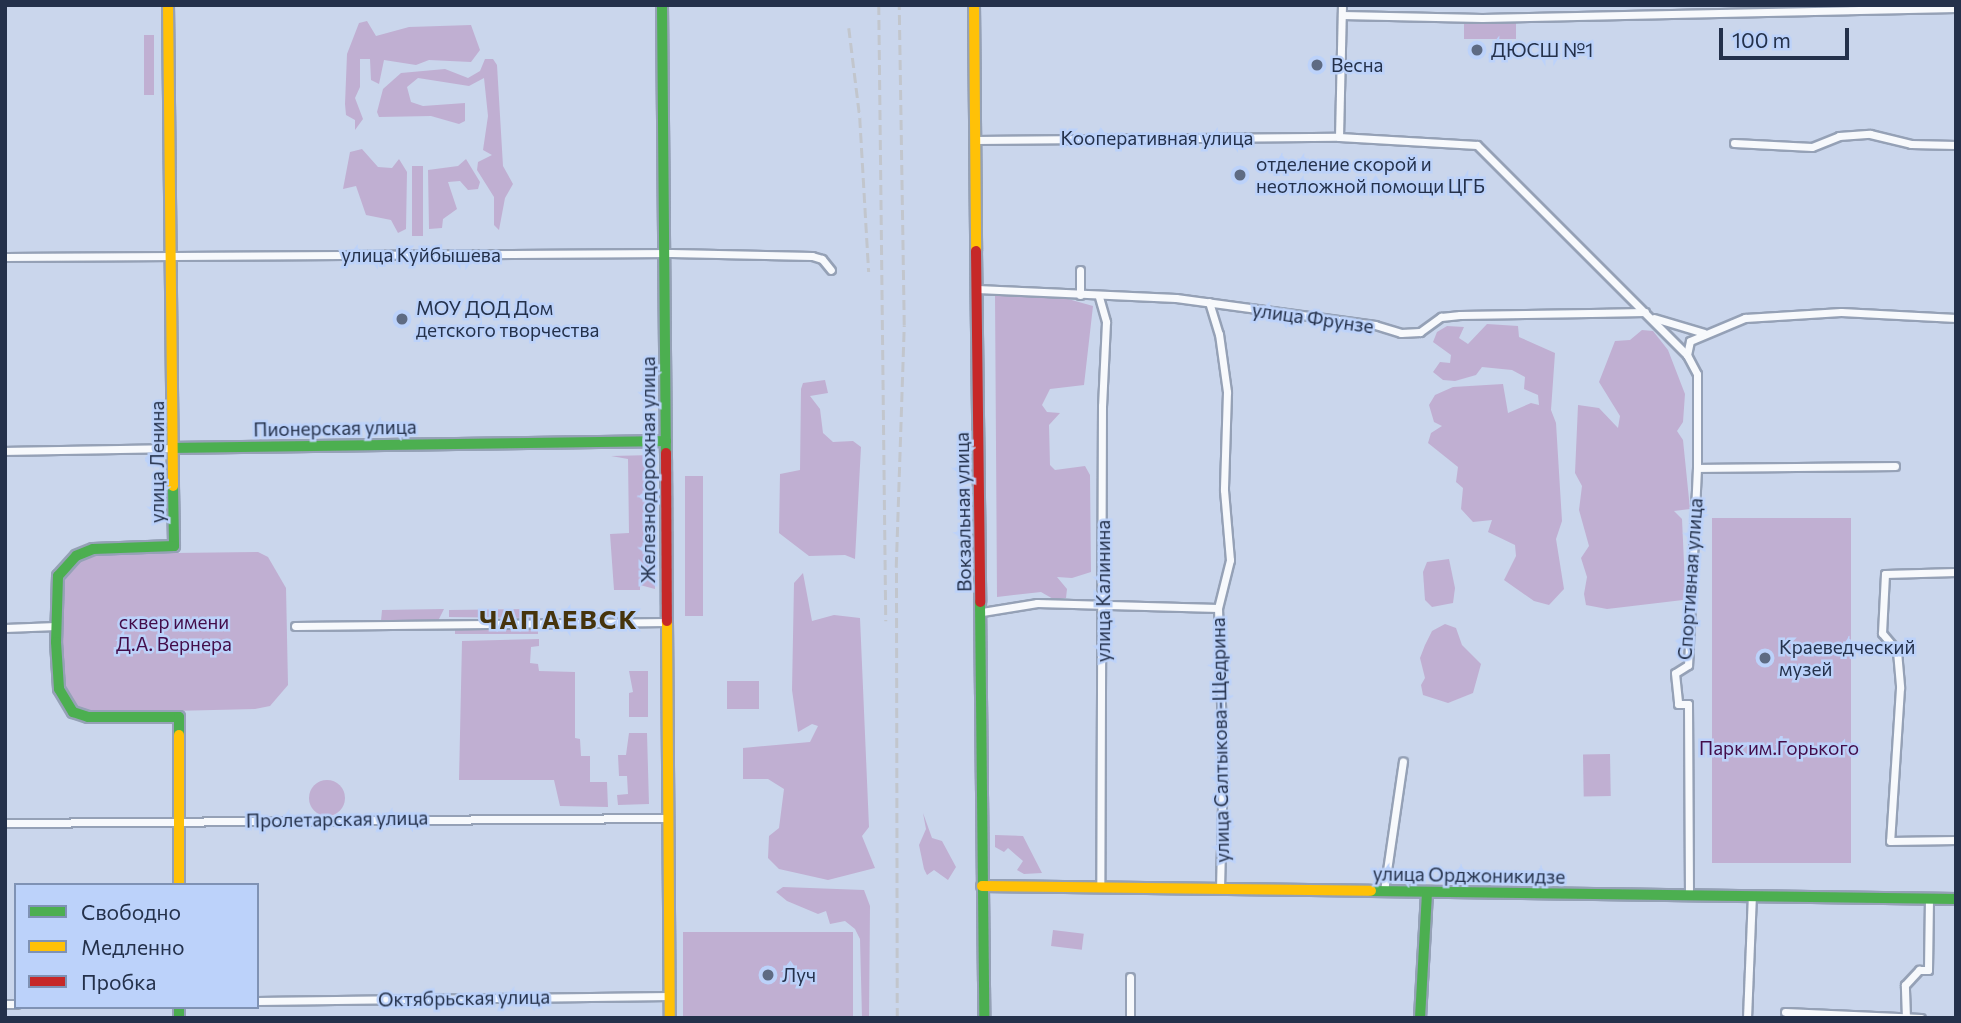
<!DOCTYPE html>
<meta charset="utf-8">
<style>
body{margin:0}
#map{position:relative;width:1961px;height:1023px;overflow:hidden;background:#cad6ec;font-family:Commissioner,sans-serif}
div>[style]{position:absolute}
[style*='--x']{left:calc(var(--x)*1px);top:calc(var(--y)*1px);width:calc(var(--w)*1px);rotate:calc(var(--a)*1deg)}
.green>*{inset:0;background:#c0afd2;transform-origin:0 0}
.round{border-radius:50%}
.roads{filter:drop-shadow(2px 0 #95a1b6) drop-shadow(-2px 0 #95a1b6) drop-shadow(0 2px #95a1b6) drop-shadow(0 -2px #95a1b6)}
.street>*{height:7px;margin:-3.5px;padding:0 3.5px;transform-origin:3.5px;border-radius:3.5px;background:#f7f9fc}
.fast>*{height:10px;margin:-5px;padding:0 5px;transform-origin:5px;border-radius:5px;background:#4caf50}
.slow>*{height:10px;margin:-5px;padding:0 5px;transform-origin:5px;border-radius:5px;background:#ffc107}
.jam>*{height:10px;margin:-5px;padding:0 5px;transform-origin:5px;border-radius:5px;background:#c62828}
.rail>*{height:2.5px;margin-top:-1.25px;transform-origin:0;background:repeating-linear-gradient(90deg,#c2c6cd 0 10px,transparent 0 15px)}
.dots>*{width:19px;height:19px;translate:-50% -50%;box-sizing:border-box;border:4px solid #bcd2fa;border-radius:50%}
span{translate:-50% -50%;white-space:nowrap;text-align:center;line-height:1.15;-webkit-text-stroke:5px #bcd2fa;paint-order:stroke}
.poi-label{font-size:19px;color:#24314b}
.left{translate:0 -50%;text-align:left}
.street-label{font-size:19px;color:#24314b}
.park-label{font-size:19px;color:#430d4a}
.district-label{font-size:26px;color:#46340d;font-weight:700;letter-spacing:2px}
.frame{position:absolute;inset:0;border:7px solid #24314b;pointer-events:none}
.legend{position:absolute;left:14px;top:883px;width:245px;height:126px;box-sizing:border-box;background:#bcd2fa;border:2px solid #7f92b4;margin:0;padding:9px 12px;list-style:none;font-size:21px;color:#24314b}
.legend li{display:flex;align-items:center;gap:14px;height:35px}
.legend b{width:35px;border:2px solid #7f92b4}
.scale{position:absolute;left:1719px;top:28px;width:130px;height:32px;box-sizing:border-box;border:4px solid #24314b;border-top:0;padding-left:9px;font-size:21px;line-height:24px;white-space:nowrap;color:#24314b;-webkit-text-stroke:5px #bcd2fa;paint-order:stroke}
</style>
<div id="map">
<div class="green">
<i style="clip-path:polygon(367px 21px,376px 36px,409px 27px,471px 25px,480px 50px,471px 62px,429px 60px,416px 65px,384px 60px,379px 84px,371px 80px,370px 59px,360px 59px,360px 87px,355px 98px,363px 119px,355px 130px,355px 120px,346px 115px,345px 104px,347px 54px,359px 23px)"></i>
<i style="left:1464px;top:23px;width:52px;height:16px"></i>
<i style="left:144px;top:35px;width:10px;height:60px"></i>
<i style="clip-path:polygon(485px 59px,493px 59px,497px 65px,503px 166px,513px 184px,505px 198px,499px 230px,494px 225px,494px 197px,477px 170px,478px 162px,492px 155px,483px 150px,488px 116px,484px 78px,469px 86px,418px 78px,407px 87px,411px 102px,423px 106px,465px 103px,465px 121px,459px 124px,431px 116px,379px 117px,377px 112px,383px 89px,401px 73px,445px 69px,468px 78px,480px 71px)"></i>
<i style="clip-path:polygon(362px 149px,378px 167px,392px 168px,399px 159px,407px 172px,406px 229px,398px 233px,391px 220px,366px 215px,356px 186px,343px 189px,350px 152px)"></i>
<i style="clip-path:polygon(466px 159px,480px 182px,478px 189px,468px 190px,460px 181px,448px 182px,457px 209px,443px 219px,442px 228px,429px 229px,428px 170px,458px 166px)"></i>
<i style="left:412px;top:166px;width:11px;height:70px"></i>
<i style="clip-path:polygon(995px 294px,1061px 297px,1093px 306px,1084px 385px,1050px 389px,1042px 405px,1047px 412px,1060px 413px,1049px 425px,1050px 465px,1055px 470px,1085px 466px,1090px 475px,1091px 572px,1072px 578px,1057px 577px,1067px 589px,1066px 598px,1055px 600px,1041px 592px,997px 597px)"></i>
<i style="clip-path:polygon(1487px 324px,1518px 326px,1519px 337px,1555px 353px,1551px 410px,1556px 423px,1562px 521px,1556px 539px,1564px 589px,1549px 605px,1534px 601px,1504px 580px,1516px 556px,1515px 545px,1488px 532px,1492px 520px,1473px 522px,1461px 509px,1463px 488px,1456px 482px,1458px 467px,1428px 443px,1431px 433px,1442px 426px,1434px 422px,1429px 405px,1435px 395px,1453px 387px,1503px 384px,1508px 413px,1531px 403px,1539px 405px,1538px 395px,1524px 389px,1525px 377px,1512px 370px,1482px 367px,1476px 375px,1455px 381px,1443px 380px,1433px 372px,1440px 362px,1450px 363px,1451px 355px,1433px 342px,1437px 332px,1447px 326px,1464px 327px,1459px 338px,1468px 344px)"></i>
<i style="clip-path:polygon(1642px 330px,1653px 331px,1668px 350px,1685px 394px,1683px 422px,1677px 431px,1683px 440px,1690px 509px,1674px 511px,1682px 519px,1685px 585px,1683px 600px,1607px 609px,1586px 605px,1584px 594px,1587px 577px,1581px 558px,1589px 546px,1579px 510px,1582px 486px,1575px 473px,1578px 405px,1599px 408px,1618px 428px,1620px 416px,1599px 382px,1615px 341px,1630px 340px)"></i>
<i style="clip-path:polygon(825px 380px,828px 393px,810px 396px,820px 409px,823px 433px,833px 442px,853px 441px,861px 447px,855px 559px,845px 555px,809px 556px,779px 533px,780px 474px,800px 470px,801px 389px,803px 383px)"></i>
<i style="clip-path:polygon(653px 455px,655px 540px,646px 541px,646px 551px,655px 560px,655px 589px,640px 585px,640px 590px,614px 590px,610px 534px,629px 533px,628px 459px,611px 456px)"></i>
<i style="left:685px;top:476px;width:18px;height:140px"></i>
<i style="left:1851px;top:518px;width:345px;height:139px;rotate:90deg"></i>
<i style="clip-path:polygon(90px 554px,258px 552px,268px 557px,286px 588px,288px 685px,270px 706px,255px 709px,90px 713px,75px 708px,62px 688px,62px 581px,75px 561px)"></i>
<i style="clip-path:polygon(1449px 559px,1455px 588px,1453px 603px,1432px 607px,1425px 600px,1423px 572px,1427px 562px)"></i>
<i style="clip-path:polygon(803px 573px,812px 621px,834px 615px,860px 618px,869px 827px,862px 836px,875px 868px,828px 880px,779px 869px,768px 858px,769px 836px,779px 828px,784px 789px,768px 779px,743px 779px,743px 748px,810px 742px,818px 726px,812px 724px,798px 732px,792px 690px,794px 583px)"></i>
<i style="clip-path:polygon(444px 609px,438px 621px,381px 621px,382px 610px)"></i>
<i style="clip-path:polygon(537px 609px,537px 618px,449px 617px,449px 610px)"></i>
<i style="clip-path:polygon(1445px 624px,1456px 628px,1462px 645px,1481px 664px,1473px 693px,1448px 703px,1423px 695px,1421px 685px,1425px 678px,1420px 658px,1425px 645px,1432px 631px)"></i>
<i style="left:538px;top:627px;width:7px;height:83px;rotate:90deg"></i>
<i style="clip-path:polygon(539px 639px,539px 646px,531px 647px,530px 663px,538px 664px,539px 671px,575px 672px,575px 738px,580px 739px,581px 756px,590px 756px,590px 782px,607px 782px,608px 807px,560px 806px,554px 780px,459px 780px,462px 641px)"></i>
<i style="clip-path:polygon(629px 671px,648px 671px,648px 717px,629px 717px,629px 693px,633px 692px)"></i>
<i style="left:727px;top:681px;width:32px;height:28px"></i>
<i style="clip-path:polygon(629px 733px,647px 733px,649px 804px,618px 805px,617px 795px,628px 794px,627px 776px,619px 776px,618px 755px,626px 755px)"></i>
<i style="left:1610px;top:754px;width:42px;height:27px;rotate:89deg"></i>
<i class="round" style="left:309px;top:780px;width:36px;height:36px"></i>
<i style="clip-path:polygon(923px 813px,932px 838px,942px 841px,956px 867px,948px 880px,934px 870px,927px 875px,924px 869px,919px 845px,926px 829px)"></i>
<i style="clip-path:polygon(995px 835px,1023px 836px,1042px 873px,1024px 874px,1017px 870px,1023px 861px,1008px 848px,1004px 852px,995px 847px)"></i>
<i style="clip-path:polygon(783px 887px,864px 890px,870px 906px,869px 1018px,862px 1018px,860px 939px,855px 929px,845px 921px,830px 924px,826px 911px,818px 914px,787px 901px,776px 892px)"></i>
<i style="left:1053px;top:930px;width:31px;height:16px;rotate:7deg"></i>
<i style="left:853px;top:932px;width:86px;height:170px;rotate:90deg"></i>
</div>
<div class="roads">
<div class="street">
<i style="--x:1342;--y:15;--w:140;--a:1.2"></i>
<i style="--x:1482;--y:18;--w:474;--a:-1.2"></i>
<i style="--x:1339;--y:137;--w:132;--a:-88.7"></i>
<i style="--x:976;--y:140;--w:363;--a:-0.5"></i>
<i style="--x:1339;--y:137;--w:138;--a:3.3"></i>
<i style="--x:1477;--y:145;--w:297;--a:45"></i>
<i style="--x:1687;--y:355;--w:21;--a:62"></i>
<i style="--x:1697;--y:374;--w:94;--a:90"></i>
<i style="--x:1697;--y:468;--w:197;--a:92.6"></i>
<i style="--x:1688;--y:665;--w:15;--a:148"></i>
<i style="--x:1675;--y:673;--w:31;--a:84"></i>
<i style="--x:1678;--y:704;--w:10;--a:0"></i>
<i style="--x:1688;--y:704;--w:190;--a:89.7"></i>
<i style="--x:1734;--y:143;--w:78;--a:2.9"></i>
<i style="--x:1812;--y:147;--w:29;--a:-22"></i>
<i style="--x:1839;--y:136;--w:31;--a:-4"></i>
<i style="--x:1870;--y:134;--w:42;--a:13.7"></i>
<i style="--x:1911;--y:144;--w:45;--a:1.3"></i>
<i style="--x:5;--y:257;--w:666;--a:-0.34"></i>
<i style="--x:671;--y:253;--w:141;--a:1.2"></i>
<i style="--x:812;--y:256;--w:10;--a:17"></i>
<i style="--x:822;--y:259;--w:14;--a:51"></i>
<i style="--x:1080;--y:270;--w:25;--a:90"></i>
<i style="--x:977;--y:289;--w:199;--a:2.6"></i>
<i style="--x:1176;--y:298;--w:201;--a:7.7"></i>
<i style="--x:1375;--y:325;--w:27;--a:17"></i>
<i style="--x:1401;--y:333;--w:19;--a:-3"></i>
<i style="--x:1420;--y:332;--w:26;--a:-36"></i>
<i style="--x:1441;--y:317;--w:19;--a:-6"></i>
<i style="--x:1460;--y:315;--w:185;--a:-0.9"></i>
<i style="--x:1099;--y:297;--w:26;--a:74"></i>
<i style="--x:1106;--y:322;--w:84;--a:92.7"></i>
<i style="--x:1102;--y:406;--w:480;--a:90.2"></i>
<i style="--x:1209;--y:302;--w:34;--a:73"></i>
<i style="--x:1219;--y:334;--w:59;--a:82.1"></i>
<i style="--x:1227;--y:392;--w:98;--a:91.8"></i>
<i style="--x:1224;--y:490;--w:70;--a:85.1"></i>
<i style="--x:1230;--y:560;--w:49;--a:104"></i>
<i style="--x:1218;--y:608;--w:158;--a:88.2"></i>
<i style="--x:1223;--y:766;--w:123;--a:91.4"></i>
<i style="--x:1654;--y:318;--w:52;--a:16.7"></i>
<i style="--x:1687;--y:355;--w:14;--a:-78"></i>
<i style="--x:1690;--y:341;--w:60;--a:-22.7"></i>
<i style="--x:1745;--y:318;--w:96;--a:-3.6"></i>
<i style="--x:1841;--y:312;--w:115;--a:3"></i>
<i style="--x:5;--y:451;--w:170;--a:-1"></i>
<i style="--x:1697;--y:468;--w:198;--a:-0.6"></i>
<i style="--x:1956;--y:572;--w:71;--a:178.4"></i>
<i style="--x:1885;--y:574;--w:59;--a:92.9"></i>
<i style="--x:1882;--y:633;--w:23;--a:50"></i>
<i style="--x:1897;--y:651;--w:37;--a:85"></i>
<i style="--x:1900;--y:688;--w:153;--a:93.7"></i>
<i style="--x:1890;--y:841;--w:66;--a:-0.9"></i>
<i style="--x:982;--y:612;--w:56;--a:-9.3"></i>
<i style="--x:1037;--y:603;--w:181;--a:1.6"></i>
<i style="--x:295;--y:626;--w:372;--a:-0.6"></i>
<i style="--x:5;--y:628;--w:51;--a:-2.2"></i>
<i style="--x:5;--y:823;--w:664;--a:-0.43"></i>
<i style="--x:1384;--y:891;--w:131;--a:-81.7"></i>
<i style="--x:1130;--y:977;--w:41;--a:90"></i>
<i style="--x:257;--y:1001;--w:413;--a:-0.7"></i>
<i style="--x:5;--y:1004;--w:11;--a:0"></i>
<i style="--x:1785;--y:1012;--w:136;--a:2.5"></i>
<i style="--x:1747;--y:1018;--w:123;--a:-87.7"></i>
<i style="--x:1906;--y:1018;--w:33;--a:-92"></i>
<i style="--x:1905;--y:985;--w:21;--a:-47"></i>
<i style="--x:1919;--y:970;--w:9;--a:0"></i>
<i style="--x:1928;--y:970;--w:71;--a:-89.2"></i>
</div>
<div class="fast">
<i style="--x:662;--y:5;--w:448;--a:89.5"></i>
<i style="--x:175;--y:448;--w:491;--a:-0.8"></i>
<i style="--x:173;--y:486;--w:60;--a:89"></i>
<i style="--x:174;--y:546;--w:81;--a:177.9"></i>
<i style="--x:93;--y:549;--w:18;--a:158"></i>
<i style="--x:76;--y:556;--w:27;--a:132"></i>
<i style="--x:58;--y:576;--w:66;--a:91.7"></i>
<i style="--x:56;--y:642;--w:47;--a:86.3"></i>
<i style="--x:59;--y:689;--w:27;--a:59"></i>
<i style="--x:73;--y:712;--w:16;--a:18"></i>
<i style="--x:88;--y:717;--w:91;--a:0"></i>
<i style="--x:179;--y:717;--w:18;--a:90"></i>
<i style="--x:980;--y:602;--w:416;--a:89.4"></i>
<i style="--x:1371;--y:891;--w:585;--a:0.78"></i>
<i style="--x:179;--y:1007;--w:11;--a:90"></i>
<i style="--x:1420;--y:1018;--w:126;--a:-86.8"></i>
</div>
<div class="slow">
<i style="--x:168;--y:5;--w:481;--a:89.4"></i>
<i style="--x:974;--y:5;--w:246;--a:89.5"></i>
<i style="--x:667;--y:621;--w:397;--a:89.6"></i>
<i style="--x:179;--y:735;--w:150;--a:90"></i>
<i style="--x:982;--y:886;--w:389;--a:0.7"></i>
</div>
<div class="jam">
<i style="--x:976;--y:251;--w:351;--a:89.3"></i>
<i style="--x:666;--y:453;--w:168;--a:89.7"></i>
</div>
</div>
<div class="rail">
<i style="--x:879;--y:5;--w:616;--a:89.35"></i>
<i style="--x:849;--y:28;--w:91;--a:83"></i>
<i style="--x:860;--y:118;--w:154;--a:86.7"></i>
<i style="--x:897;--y:1018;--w:451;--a:-90.1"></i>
<i style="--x:896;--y:567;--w:242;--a:-88.1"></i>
<i style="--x:904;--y:325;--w:320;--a:-90.9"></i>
</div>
<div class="dots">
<i style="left:1477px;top:50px;background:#5e6b83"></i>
<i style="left:1317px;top:65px;background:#5e6b83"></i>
<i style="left:1240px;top:175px;background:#5e6b83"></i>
<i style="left:402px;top:319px;background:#5e6b83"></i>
<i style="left:1765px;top:658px;background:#5e6b83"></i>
<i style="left:768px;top:975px;background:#5e6b83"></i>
</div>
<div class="poi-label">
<span class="left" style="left:1491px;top:50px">ДЮСШ №1</span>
<span class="left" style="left:1331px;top:65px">Весна</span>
<span class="left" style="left:1256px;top:175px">отделение скорой и<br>неотложной помощи ЦГБ</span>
<span class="left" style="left:416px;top:319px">МОУ ДОД Дом<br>детского творчества</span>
<span class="left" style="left:1779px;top:658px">Краеведческий<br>музей</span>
<span class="left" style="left:782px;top:975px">Луч</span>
</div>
<div class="street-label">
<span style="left:1157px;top:138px">Кооперативная улица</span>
<span style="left:421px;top:255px">улица Куйбышева</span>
<span style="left:1313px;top:318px;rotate:8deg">улица Фрунзе</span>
<span style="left:335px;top:428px;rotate:-1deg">Пионерская улица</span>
<span style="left:157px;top:462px;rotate:-90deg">улица Ленина</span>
<span style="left:648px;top:470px;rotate:-90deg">Железнодорожная улица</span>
<span style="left:963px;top:512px;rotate:-91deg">Вокзальная улица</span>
<span style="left:1690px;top:579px;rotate:-86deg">Спортивная улица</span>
<span style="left:1103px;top:591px;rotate:-90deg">улица Калинина</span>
<span style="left:1220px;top:740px;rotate:-91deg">улица Салтыкова-Щедрина</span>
<span style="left:337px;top:819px;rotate:-1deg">Пролетарская улица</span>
<span style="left:1469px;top:875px;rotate:1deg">улица Орджоникидзе</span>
<span style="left:464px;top:998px;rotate:-1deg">Октябрьская улица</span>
</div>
<div class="park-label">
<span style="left:174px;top:633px">сквер имени<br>Д.А. Вернера</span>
<span style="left:1779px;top:748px">Парк им.Горького</span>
</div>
<div class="district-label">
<span style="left:559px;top:619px">ЧАПАЕВСК</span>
</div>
<div class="frame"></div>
<ul class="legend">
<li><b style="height:9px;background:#4caf50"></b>Свободно</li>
<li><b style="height:9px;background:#ffc107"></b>Медленно</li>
<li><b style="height:9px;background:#c62828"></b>Пробка</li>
</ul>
<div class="scale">100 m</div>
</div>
